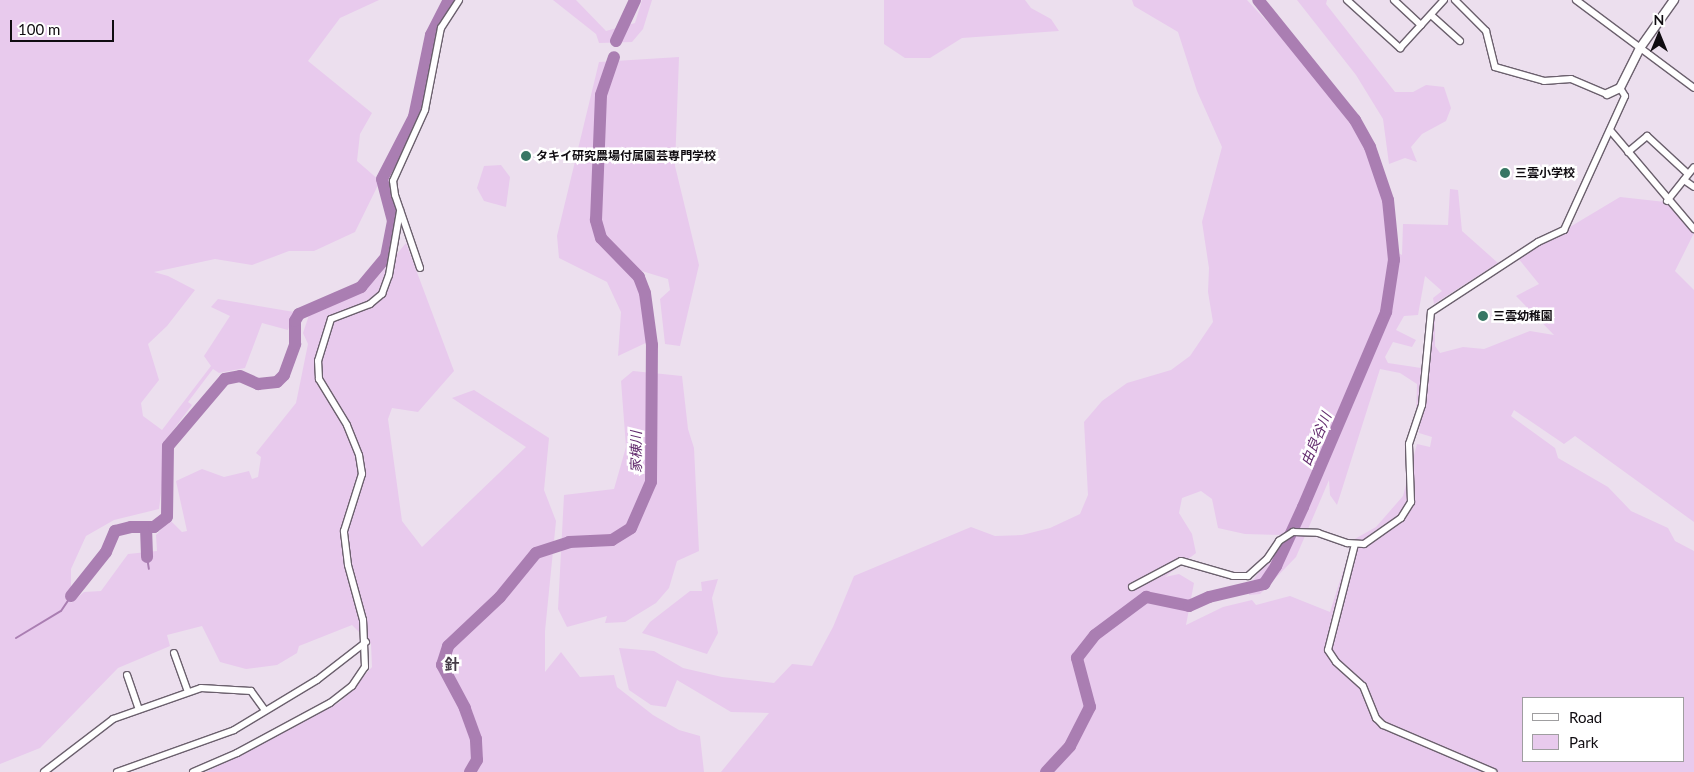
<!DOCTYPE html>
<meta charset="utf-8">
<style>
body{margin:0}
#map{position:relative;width:1694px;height:772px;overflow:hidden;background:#ecdfee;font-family:Lato,"Noto Sans JP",sans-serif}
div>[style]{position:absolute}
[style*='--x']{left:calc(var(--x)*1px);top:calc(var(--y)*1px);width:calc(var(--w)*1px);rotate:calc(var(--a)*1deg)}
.green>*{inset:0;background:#e8caed}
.stream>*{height:2px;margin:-1px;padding:0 1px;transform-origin:1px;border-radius:1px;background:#aa7eb2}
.river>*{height:12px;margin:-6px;padding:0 6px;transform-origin:6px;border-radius:6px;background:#aa7eb2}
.roads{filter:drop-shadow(1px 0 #6b606d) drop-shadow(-1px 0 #6b606d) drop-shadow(0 1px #6b606d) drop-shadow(0 -1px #6b606d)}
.minor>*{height:6px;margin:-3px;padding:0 3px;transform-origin:3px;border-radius:3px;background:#fff}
.tertiary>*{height:8px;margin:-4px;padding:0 4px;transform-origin:4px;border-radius:4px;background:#fff}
.dots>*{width:14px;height:14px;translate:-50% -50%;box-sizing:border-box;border:2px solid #fff;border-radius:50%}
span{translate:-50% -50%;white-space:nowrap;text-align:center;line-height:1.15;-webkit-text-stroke:5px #fff;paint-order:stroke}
.poi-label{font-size:12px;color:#100c11;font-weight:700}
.left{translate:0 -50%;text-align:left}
.water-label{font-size:14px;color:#622b6d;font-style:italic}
.quarter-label{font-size:15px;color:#453b47;font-weight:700}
.legend{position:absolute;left:1522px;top:697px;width:162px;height:65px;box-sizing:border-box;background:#fff;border:1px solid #9f9ea0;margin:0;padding:6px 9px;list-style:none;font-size:15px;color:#100c11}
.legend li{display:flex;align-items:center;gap:10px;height:25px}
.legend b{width:25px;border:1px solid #9f9ea0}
.north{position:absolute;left:1634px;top:10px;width:50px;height:50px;-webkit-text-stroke:4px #fff;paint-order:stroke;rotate:0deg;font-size:14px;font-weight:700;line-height:20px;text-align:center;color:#100c11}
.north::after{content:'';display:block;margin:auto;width:18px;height:22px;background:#100c11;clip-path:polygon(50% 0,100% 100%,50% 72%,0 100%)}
.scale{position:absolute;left:10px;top:20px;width:104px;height:22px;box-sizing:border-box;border:2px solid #100c11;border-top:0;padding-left:6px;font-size:15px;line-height:18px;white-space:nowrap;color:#100c11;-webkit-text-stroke:4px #fff;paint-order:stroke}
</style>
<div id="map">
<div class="green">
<i style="clip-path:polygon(0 0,379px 0,340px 18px,308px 61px,372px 113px,360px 134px,357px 161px,380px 181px,355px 232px,314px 251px,289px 251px,252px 265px,215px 259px,154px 272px,168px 276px,195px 290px,167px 326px,148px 344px,159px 380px,141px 403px,143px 416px,162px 430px,211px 366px,204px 356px,230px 316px,211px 307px,218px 299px,294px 312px,288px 330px,262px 323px,245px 368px,219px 373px,213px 369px,188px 402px,192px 405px,168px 437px,159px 509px,114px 520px,86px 536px,71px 569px,71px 603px,84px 592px,101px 591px,128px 554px,157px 551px,156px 535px,170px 520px,182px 532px,187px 531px,176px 481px,202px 469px,224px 477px,249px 471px,252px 479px,258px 477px,261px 457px,256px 453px,296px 403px,308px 344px,303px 333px,312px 306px,375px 280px,406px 243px,454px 371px,418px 412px,392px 408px,388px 419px,402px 521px,422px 547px,526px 447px,452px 398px,474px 390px,549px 438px,544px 490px,556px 521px,545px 631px,545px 672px,561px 652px,580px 677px,614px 675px,617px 687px,653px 715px,679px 730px,700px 736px,704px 772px,206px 772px,340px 702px,372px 667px,371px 644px,352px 625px,299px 646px,297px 653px,277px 665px,246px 669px,220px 662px,202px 626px,167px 635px,170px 646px,118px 668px,40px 748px,0 764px)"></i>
<i style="clip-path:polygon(553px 0,576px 0,606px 31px,635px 23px,642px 0,652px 0,643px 29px,632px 42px,599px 43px,596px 34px)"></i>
<i style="clip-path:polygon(884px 0,1025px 0,1031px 8px,1051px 19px,1059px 31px,962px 38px,930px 58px,905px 58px,884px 44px)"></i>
<i style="clip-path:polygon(evenodd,1132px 0,1247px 0,1293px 49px,1365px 143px,1384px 203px,1387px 247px,1402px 255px,1403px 224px,1448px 225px,1450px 189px,1458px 190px,1462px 231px,1498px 263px,1434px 304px,1433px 298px,1442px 291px,1425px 276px,1418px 315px,1404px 316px,1396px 330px,1416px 340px,1412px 347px,1393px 342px,1385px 357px,1388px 363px,1421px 368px,1418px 416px,1416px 419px,1417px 384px,1400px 373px,1380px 369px,1337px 505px,1330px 495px,1329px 480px,1296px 557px,1260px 594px,1249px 595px,1249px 586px,1285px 535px,1245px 534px,1218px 528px,1212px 499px,1201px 491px,1182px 498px,1179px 513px,1192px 534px,1196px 553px,1165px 577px,1179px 574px,1194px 583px,1186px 625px,1223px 607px,1252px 600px,1256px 605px,1290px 596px,1330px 612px,1353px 540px,1376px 527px,1403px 496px,1417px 444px,1430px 447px,1432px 437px,1419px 433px,1432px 312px,1435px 315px,1435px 346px,1440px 353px,1463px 347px,1484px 349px,1530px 331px,1554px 335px,1516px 296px,1539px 284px,1518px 258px,1620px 197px,1665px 202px,1694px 233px,1675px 271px,1694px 290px,1694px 522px,1575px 436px,1564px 444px,1514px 410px,1511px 416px,1555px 448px,1558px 458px,1608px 487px,1631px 511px,1668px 528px,1675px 541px,1694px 551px,1694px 772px,721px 772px,769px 713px,731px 712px,677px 680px,666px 707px,651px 705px,629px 690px,619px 648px,654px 651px,683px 668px,722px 677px,774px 683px,792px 664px,812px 666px,833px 627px,854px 576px,971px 527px,995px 536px,1022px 535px,1050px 528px,1080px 514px,1088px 495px,1084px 422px,1102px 401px,1127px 383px,1171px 370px,1190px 356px,1213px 322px,1208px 292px,1209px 268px,1202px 222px,1222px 147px,1197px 91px,1178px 32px,1134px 6px,1132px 0,1523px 698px,1683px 698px,1683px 761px,1523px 761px,1523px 698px)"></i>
<i style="clip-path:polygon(1297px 0,1327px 0,1326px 4px,1395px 92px,1413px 92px,1426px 85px,1444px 87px,1451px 108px,1446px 121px,1422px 134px,1411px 147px,1417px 162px,1405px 158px,1389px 164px,1383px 119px,1356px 75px)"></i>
<i style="clip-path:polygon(679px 57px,675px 166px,699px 265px,680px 346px,665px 344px,660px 299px,670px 290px,668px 279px,632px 268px,652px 340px,618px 356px,621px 312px,607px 282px,559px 258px,557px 236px,599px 62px)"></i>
<i style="clip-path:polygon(501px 165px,510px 177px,506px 207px,484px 201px,477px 188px,484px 166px)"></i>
<i style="clip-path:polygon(633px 371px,682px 376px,688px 429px,694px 448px,699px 551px,677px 561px,669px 588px,656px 603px,625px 622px,605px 623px,607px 616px,567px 627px,558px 609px,564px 495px,614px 489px,626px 447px,621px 381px)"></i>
<i style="clip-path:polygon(718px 579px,712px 598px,718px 633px,707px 654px,642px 633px,650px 622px,690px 591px,702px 591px,701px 582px)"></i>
</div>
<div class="stream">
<i style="--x:147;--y:557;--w:12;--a:81"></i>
<i style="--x:16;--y:638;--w:52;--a:-31"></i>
<i style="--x:61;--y:611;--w:18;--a:-56"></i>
</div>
<div class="river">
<i style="--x:616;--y:41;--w:45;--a:-65.1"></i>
<i style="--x:146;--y:527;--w:30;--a:88"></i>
<i style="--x:71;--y:596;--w:56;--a:-51.5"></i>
<i style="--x:106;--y:552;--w:23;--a:-67"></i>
<i style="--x:115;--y:531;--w:16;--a:-14"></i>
<i style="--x:131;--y:527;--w:23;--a:0"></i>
<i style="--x:154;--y:527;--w:16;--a:-38"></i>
<i style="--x:167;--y:517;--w:71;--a:-89.2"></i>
<i style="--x:168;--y:446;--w:88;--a:-49.6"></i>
<i style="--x:225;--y:379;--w:15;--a:-11"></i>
<i style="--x:240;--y:376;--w:20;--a:24"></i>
<i style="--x:258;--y:384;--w:19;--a:-6"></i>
<i style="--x:277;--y:382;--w:10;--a:-45"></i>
<i style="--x:284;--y:375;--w:33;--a:-70"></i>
<i style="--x:295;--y:344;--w:23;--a:-90"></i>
<i style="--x:295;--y:321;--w:8;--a:-60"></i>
<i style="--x:299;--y:314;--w:68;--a:-23.5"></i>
<i style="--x:361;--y:287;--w:39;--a:-50"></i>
<i style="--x:386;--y:257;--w:37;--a:-79"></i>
<i style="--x:393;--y:221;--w:43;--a:-104.7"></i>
<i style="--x:382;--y:179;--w:70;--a:-62.7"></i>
<i style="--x:414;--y:117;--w:84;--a:-78.3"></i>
<i style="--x:431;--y:35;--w:39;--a:-63"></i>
<i style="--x:470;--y:772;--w:14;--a:-60"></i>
<i style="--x:477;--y:760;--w:21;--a:-93"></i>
<i style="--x:476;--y:739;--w:33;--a:-110"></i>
<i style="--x:465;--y:708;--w:49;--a:-118.1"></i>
<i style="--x:442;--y:665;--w:20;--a:-72"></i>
<i style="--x:448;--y:646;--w:71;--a:-43.3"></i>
<i style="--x:500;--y:597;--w:57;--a:-50.7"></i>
<i style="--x:536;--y:553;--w:35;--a:-18"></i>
<i style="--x:569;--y:542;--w:43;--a:-2.7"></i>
<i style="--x:612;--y:540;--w:22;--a:-32"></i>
<i style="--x:631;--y:528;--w:50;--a:-66.5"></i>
<i style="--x:651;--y:482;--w:137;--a:-89.6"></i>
<i style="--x:652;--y:345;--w:52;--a:-97.7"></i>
<i style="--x:645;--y:293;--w:17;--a:-111"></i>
<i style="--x:639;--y:277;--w:54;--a:-134.3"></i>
<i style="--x:601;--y:238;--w:19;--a:-106"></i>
<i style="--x:596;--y:220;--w:125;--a:-87.7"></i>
<i style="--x:601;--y:95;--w:40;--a:-71.1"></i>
<i style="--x:1046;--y:772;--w:35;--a:-47"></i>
<i style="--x:1070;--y:746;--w:44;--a:-62.9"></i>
<i style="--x:1090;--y:707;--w:51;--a:-104.9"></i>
<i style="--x:1077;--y:658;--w:29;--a:-52"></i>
<i style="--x:1095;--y:635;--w:64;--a:-36.7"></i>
<i style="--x:1146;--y:597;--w:44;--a:11.8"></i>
<i style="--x:1189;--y:606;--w:22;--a:-24"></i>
<i style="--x:1209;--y:597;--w:57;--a:-13.3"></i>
<i style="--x:1264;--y:584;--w:22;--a:-56"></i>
<i style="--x:1276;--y:566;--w:65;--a:-65.4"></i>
<i style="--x:1303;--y:507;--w:212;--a:-66.9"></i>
<i style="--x:1386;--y:312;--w:53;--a:-81.3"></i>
<i style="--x:1394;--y:260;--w:60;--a:-95.7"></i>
<i style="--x:1388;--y:200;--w:56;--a:-108.8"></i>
<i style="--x:1370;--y:147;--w:31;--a:-119"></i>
<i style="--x:1355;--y:120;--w:154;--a:-128.9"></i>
</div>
<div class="roads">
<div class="minor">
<i style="--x:1347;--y:0;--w:72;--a:42.2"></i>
<i style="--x:1400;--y:48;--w:65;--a:-47.5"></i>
<i style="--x:1394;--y:0;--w:37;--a:43"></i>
<i style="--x:1455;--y:0;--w:44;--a:45"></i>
<i style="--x:1486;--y:31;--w:37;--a:76"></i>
<i style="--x:1495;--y:67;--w:51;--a:15.9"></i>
<i style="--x:1544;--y:81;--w:27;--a:-4"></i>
<i style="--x:1571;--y:79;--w:39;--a:23"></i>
<i style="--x:1576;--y:0;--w:147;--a:36.7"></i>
<i style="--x:1431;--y:15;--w:39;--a:42"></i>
<i style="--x:1610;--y:130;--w:130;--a:49.7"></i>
<i style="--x:1628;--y:152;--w:25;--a:-40"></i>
<i style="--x:1647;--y:136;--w:56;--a:42.8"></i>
<i style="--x:1684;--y:180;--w:12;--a:35"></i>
<i style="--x:1667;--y:201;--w:43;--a:-51.5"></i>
<i style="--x:420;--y:268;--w:77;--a:-108.9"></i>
<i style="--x:395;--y:195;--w:14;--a:-98"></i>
<i style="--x:393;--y:181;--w:78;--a:-65.7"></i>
<i style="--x:425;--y:110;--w:84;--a:-79"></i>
<i style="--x:441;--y:28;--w:33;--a:-57"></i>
<i style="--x:1355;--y:544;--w:109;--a:104.3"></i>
<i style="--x:1328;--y:650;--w:14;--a:56"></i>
<i style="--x:1336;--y:662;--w:36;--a:42"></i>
<i style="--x:1363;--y:686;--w:35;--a:68"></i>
<i style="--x:1376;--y:718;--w:10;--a:45"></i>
<i style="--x:1383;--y:725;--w:120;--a:23.1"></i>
<i style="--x:1132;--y:587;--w:55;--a:-28"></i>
<i style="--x:1181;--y:561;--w:54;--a:16.1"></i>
<i style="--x:1233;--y:576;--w:15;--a:0"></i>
<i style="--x:1248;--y:576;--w:25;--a:-42"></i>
<i style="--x:1267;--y:559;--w:22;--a:-56"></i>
<i style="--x:1279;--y:541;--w:17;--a:-33"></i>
<i style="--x:1293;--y:532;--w:25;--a:2"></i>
<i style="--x:1318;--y:533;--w:31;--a:19"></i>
<i style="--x:1347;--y:543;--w:17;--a:3"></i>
<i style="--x:1364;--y:544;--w:45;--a:-35.1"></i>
<i style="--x:1401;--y:518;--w:19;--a:-58"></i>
<i style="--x:1411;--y:502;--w:58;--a:-92"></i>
<i style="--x:1409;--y:444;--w:41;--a:-71.6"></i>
<i style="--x:1422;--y:405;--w:93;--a:-84.5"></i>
<i style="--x:1431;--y:312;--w:128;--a:-33.2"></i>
<i style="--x:1538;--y:242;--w:29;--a:-25"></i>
<i style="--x:1564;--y:230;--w:147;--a:-65.5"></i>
<i style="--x:1625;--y:96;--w:9;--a:-122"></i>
<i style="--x:174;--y:653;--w:41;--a:70.3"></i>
<i style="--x:127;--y:675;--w:36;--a:71"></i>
<i style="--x:44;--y:772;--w:87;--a:-37.5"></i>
<i style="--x:113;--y:719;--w:93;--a:-19.4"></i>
<i style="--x:201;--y:688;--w:50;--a:3.4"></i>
<i style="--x:251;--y:691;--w:24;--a:54"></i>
<i style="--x:117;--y:772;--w:124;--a:-19.7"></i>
<i style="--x:234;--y:730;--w:97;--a:-31.1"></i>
<i style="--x:317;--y:680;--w:62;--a:-37.8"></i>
<i style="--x:193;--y:772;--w:48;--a:-23.4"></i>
<i style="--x:237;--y:753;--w:106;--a:-28.3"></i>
<i style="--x:330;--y:703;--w:28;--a:-38"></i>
<i style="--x:352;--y:686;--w:23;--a:-56"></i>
<i style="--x:365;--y:667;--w:47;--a:-92.4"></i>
<i style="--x:363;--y:620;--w:57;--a:-105.3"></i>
<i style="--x:348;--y:565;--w:34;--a:-97"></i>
<i style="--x:344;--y:531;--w:60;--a:-72.5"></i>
<i style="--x:362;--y:474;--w:19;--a:-99"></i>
<i style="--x:359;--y:455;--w:32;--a:-112"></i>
<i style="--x:347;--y:425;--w:54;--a:-121.3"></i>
<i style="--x:319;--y:379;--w:18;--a:-93"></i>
<i style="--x:318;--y:361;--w:44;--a:-72.8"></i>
<i style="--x:331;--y:319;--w:42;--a:-21"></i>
<i style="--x:370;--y:304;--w:16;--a:-40"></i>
<i style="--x:382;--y:294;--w:20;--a:-70"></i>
<i style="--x:389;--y:275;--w:65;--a:-80.2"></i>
</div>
<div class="tertiary">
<i style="--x:1607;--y:94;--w:14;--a:-25"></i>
<i style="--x:1620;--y:88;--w:45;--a:-63.4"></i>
<i style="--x:1640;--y:48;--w:59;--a:-54.7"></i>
</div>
</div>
<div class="dots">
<i style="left:526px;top:156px;background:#387764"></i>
<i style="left:1505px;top:173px;background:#387764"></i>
<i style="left:1483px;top:316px;background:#387764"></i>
</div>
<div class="poi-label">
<span class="left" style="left:536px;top:156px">タキイ研究農場付属園芸専門学校</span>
<span class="left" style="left:1515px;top:173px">三雲小学校</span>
<span class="left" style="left:1493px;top:316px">三雲幼稚園</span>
</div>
<div class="water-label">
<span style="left:1316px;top:439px;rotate:-67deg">由良谷川</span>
<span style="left:636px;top:452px;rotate:-90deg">家棟川</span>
</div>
<div class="quarter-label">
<span style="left:452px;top:665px">針</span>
</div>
<ul class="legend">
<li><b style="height:6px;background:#fff"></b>Road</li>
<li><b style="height:14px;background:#e8caed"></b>Park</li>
</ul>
<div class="north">N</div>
<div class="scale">100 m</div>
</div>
